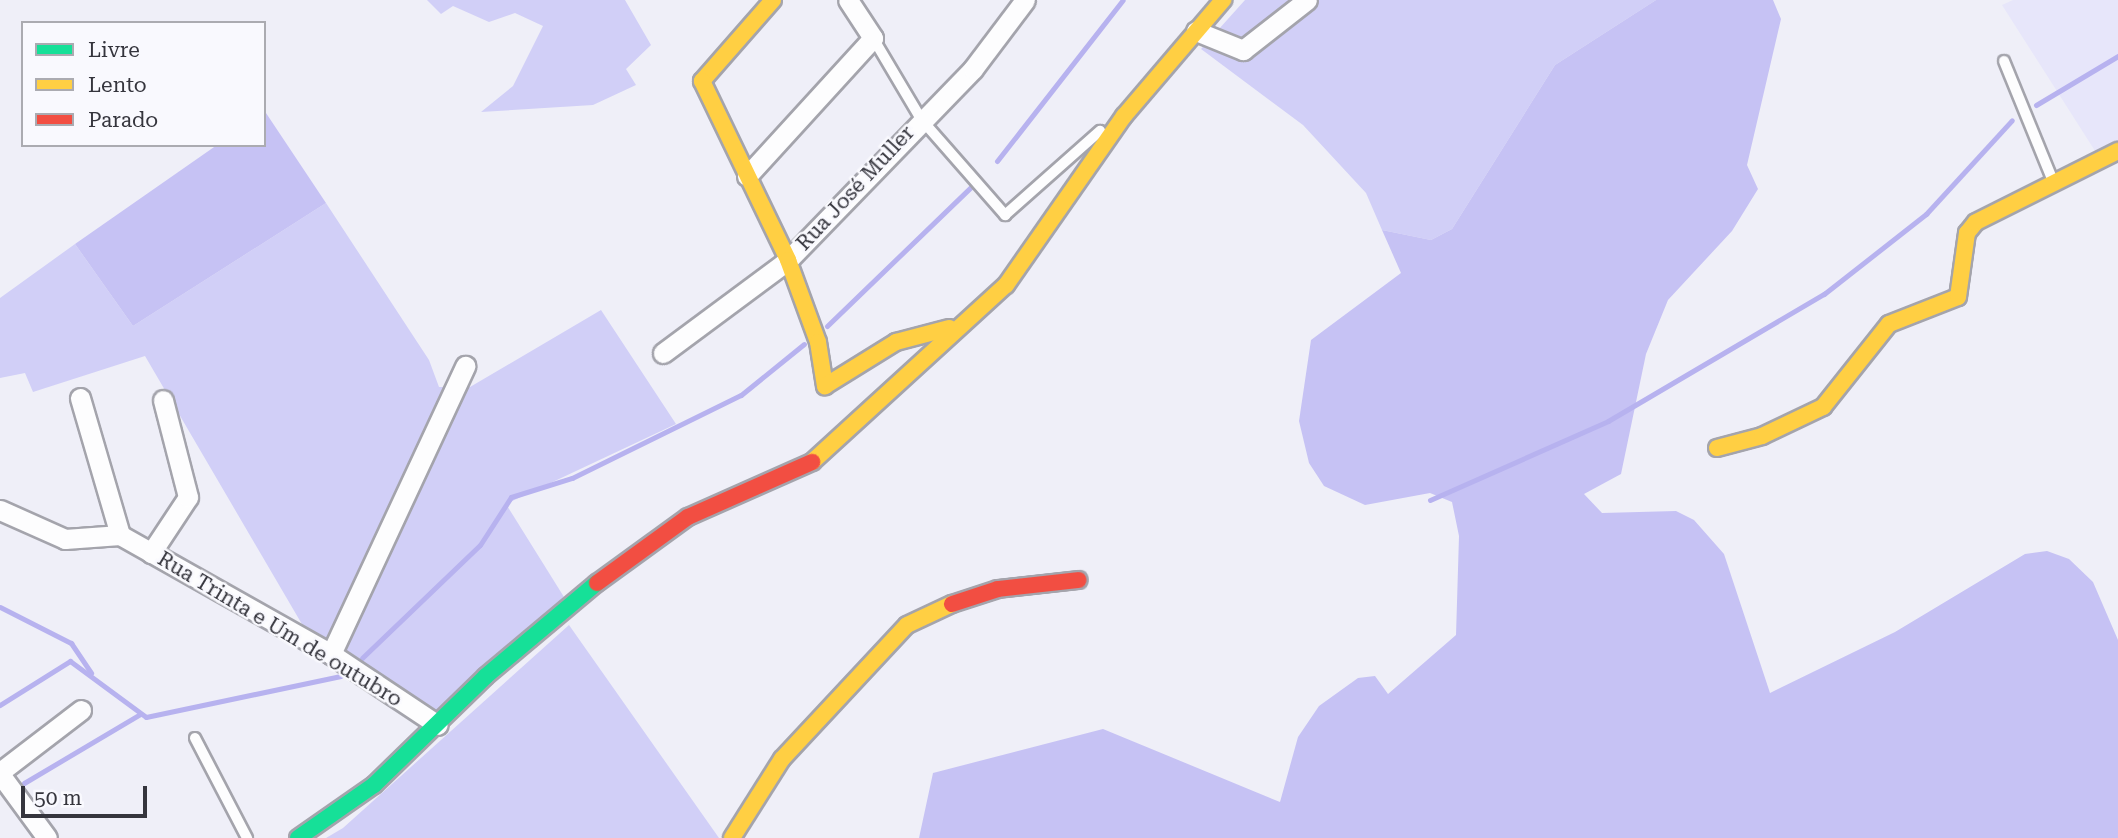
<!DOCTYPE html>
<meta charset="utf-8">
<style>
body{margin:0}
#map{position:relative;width:2118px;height:838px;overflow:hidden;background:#efeff8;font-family:"Roboto Serif",serif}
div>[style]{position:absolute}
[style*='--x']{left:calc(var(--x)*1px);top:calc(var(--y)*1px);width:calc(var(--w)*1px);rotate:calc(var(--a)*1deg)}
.built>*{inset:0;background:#e7e6fa}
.green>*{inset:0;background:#d1cff7}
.forest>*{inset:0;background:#c6c2f4}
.stream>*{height:5px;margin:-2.5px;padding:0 2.5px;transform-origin:2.5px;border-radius:2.5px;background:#b7b2ef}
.roads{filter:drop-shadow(2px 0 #a4a4ac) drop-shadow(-2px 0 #a4a4ac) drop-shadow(0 2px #a4a4ac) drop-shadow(0 -2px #a4a4ac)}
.lane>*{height:10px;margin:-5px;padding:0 5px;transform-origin:5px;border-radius:5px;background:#fdfdfe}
.street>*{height:19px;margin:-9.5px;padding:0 9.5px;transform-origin:9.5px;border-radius:9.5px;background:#fdfdfe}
.fast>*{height:16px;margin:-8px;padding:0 8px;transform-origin:8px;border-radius:8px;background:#16e098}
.slow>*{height:16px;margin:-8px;padding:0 8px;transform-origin:8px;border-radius:8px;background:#ffcf43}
.jam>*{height:16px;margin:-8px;padding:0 8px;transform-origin:8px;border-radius:8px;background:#f24e42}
span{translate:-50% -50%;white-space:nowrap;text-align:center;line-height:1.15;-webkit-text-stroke:5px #f9f9fe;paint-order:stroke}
.street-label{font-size:21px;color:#35353d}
.legend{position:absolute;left:21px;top:21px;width:245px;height:126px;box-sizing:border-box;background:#f9f9fe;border:2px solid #ababb1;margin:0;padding:9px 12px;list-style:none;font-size:21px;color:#35353d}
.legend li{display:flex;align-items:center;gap:14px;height:35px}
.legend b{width:35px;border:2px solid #ababb1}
.scale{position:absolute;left:21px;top:786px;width:126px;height:32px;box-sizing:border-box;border:4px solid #35353d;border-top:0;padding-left:9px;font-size:21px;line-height:24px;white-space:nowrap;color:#35353d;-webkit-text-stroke:5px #f9f9fe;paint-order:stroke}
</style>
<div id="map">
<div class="built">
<i style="clip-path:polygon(2013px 0,2118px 0,2118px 143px,2097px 154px,2002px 5px)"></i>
</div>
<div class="green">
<i style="clip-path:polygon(427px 0,625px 0,651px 45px,626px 69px,636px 85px,593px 105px,481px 112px,513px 86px,543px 26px,515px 13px,489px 22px,453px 6px,441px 14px)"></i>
<i style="clip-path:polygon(1245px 0,1656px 0,1555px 65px,1452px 229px,1431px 240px,1382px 230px,1366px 193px,1303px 125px,1201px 49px)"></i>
<i style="clip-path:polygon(326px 203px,429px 360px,439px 387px,470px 387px,601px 310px,676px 424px,506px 504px,564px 597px,421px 727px,320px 655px,145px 356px,33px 392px,25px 373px,0 378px,0 298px,75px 244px,133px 326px)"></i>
<i style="clip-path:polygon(569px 625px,719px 838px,326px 838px,343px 828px)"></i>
</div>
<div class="forest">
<i style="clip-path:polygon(1656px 0,1773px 0,1781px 19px,1747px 165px,1758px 189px,1732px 231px,1668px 300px,1646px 354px,1621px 474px,1584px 494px,1602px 513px,1676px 511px,1694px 520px,1724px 554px,1770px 693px,1895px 632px,2025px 554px,2047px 551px,2069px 559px,2093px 582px,2118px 640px,2118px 838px,919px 838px,933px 773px,1103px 729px,1280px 802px,1298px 737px,1319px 706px,1358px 678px,1375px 676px,1388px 694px,1456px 635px,1459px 536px,1452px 502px,1430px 493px,1365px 505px,1324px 486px,1309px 463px,1299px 421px,1311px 340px,1401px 273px,1382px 230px,1431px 240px,1452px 229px,1555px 65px)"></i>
<i style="clip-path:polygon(264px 110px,326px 203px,133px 326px,75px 244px,217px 145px,264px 145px)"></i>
</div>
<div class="stream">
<i style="--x:2036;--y:105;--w:96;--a:-30.9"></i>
<i style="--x:997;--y:161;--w:204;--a:-52"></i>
<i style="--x:827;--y:326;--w:210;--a:-44"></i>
<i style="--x:1430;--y:500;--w:195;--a:-23.9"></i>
<i style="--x:1608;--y:421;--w:251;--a:-30.5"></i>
<i style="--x:1824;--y:294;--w:130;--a:-38.1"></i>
<i style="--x:1926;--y:214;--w:127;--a:-47.5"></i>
<i style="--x:0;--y:607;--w:80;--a:26.9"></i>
<i style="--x:71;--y:643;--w:36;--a:56"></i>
<i style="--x:362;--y:658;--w:163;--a:-43.8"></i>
<i style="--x:480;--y:545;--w:57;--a:-57.1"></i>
<i style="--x:511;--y:497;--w:64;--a:-17.3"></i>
<i style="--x:572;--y:478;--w:188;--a:-26.2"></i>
<i style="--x:741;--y:395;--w:81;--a:-39"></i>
<i style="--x:0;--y:705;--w:83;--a:-32.2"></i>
<i style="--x:70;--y:661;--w:94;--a:36.4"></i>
<i style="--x:146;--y:717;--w:199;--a:-11.9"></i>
<i style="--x:24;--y:783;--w:135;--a:-30.7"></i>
</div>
<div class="roads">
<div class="lane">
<i style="--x:873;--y:38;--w:94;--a:59.3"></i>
<i style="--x:921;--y:119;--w:128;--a:48.8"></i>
<i style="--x:1005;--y:215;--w:127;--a:-41.5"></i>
<i style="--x:2004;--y:61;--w:130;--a:67.8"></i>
<i style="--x:195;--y:738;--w:113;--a:62.5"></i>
</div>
<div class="street">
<i style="--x:1196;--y:31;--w:51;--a:22"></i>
<i style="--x:1243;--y:50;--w:81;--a:-38"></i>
<i style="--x:747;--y:176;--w:187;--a:-47.6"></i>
<i style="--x:873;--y:38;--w:45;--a:-123.3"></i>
<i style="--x:663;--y:353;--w:156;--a:-36.6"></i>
<i style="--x:788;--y:260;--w:266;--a:-45.9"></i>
<i style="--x:973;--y:69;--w:86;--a:-53"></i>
<i style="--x:80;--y:398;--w:143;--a:73.7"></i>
<i style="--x:0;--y:510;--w:71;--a:24"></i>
<i style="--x:65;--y:539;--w:55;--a:-4.2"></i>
<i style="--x:120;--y:535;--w:242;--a:29.4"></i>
<i style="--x:331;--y:654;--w:128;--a:33.6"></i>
<i style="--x:151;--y:553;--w:67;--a:-56.5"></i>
<i style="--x:188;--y:497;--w:100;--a:-104.5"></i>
<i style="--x:331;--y:654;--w:318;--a:-65"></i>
<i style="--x:0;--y:772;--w:102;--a:-37.4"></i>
<i style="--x:0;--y:774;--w:79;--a:53.7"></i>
</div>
<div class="fast">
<i style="--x:298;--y:838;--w:93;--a:-34.9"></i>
<i style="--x:374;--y:785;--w:156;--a:-44.2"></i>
<i style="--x:486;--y:676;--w:145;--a:-40"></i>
</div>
<div class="slow">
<i style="--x:773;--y:0;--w:108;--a:131.2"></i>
<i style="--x:702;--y:81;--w:199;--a:64.3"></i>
<i style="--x:788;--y:260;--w:87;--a:69.9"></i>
<i style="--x:818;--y:342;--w:45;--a:81"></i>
<i style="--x:825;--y:386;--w:84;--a:-31.8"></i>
<i style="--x:896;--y:342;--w:55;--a:-14.8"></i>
<i style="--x:1717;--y:448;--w:47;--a:-14.9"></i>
<i style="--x:1762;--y:436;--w:68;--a:-25.4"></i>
<i style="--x:1823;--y:407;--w:106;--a:-51.5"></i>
<i style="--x:1889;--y:324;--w:74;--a:-21.4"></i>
<i style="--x:1958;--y:297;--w:65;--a:-82"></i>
<i style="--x:1967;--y:233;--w:14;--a:-51"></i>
<i style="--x:1976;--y:222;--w:159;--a:-26.6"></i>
<i style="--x:812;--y:462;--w:263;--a:-42.4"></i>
<i style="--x:1006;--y:285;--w:206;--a:-55.1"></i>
<i style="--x:1124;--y:116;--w:153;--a:-49.5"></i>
<i style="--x:732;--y:838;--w:93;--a:-57.7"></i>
<i style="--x:782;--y:759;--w:183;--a:-47"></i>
<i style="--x:907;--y:625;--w:50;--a:-25"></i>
</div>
<div class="jam">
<i style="--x:597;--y:583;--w:112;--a:-36"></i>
<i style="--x:688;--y:517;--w:136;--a:-23.9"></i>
<i style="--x:952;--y:604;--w:48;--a:-18.1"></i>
<i style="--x:998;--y:589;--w:81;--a:-6.4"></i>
</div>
</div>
<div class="street-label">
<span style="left:855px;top:188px;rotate:-47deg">Rua José Muller</span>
<span style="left:280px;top:629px;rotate:31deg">Rua Trinta e Um de outubro</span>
</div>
<ul class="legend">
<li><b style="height:9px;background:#16e098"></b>Livre</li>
<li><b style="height:9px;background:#ffcf43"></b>Lento</li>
<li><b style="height:9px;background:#f24e42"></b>Parado</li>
</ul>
<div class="scale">50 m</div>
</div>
